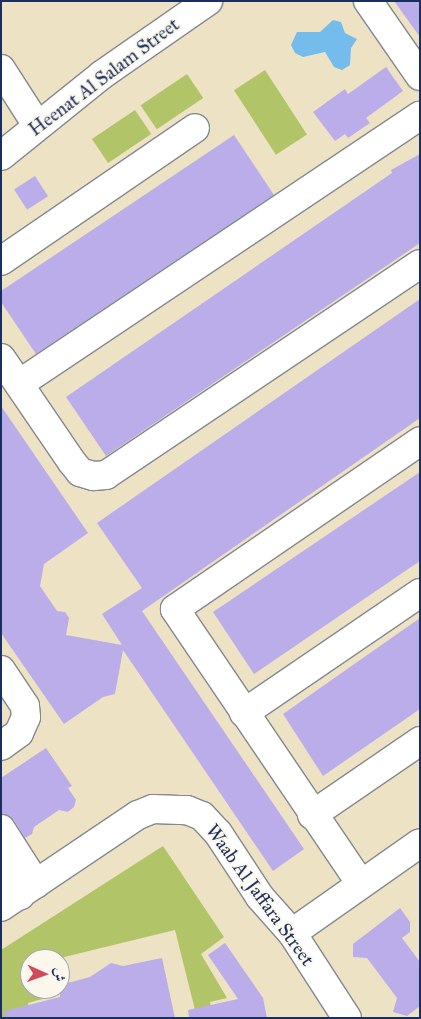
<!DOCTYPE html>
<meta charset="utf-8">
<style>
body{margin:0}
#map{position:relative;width:421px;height:1019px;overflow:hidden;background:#eee2c4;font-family:"IM FELL Great Primer",Amiri,serif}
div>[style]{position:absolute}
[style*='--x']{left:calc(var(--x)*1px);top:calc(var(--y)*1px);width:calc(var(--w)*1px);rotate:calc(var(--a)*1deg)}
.green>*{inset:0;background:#b2c468;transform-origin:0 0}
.water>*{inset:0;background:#73bceb}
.building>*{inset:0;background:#bbade9;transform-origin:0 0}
.roads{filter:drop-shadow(1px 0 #848891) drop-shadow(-1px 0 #848891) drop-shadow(0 1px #848891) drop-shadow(0 -1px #848891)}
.minor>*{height:28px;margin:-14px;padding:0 14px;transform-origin:14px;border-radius:14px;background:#fff}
span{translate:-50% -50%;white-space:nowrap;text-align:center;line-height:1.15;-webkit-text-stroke:4px #fbf7ec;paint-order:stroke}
.street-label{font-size:19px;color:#1b2f5e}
.frame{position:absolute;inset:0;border:2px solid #1b2f5e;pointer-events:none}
.north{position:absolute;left:20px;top:949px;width:50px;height:50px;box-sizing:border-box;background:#fbf7ec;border:1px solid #a1a7b3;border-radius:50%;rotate:92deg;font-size:14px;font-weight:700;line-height:20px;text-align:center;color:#1b2f5e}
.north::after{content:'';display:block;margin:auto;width:18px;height:22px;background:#d1495b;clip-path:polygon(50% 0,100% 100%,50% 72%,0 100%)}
</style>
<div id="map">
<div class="green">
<i style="left:265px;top:70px;width:77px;height:37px;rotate:57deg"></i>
<i style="left:187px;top:74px;width:29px;height:56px;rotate:56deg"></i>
<i style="left:135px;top:110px;width:29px;height:52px;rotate:56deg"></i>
<i style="clip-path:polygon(163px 846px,224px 937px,201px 954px,227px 998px,210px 1002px,213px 1018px,197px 1018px,175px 930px,56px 959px,30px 959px,30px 989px,51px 989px,53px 996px,28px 1003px,31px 1018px,1px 1018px,1px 950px)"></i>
</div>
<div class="water">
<i style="clip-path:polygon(333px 20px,341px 22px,345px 33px,357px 39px,351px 48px,350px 65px,342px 70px,334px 67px,325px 52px,303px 57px,295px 53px,291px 45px,297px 32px,320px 32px)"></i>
</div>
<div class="building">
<i style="clip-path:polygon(394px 1px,420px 1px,420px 37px)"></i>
<i style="clip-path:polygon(386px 67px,403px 91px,366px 118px,370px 123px,348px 138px,345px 134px,335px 141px,313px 112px,345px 89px,348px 94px)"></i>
<i style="clip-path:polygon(234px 135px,274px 195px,36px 354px,1px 302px,1px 291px)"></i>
<i style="clip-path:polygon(420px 154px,420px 243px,106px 456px,66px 397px,392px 173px,391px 170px)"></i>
<i style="left:35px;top:176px;width:24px;height:25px;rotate:57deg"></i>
<i style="clip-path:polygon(420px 299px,420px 418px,142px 611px,304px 849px,273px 871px,123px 650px,115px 694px,103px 697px,64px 724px,1px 633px,1px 406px,88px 533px,44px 564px,40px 586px,57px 611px,65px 612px,69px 618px,66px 635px,122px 645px,102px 614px,142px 588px,97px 523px)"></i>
<i style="clip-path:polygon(420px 472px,420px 561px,254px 674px,213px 612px)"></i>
<i style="clip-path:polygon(420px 618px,420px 709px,323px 776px,283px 714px)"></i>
<i style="clip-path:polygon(46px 748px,72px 786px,68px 788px,76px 800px,74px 807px,68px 812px,59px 810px,34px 827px,32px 834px,25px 838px,14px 820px,1px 814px,1px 778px)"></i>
<i style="clip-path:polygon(400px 908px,410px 922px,410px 932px,402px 938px,420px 962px,420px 1006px,407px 1016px,393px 1012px,397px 998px,367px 958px,353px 957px,353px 944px)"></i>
<i style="clip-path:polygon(225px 943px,263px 998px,267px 1018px,189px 1018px,188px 1010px,238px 999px,208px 955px)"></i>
<i style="clip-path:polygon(162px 958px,175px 1018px,5px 1018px,5px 1011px,60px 997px,60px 985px,90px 977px,111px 963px,123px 966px)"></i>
</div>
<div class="roads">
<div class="minor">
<i style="--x:368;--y:1;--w:91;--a:55.3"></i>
<i style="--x:1;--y:69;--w:67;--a:57.3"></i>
<i style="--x:1;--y:156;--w:131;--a:-38.8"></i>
<i style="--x:103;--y:74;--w:128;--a:-34.8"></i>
<i style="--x:1;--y:261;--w:235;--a:-34.4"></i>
<i style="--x:1;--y:358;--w:126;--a:55.7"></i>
<i style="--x:72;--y:462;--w:13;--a:51"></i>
<i style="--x:80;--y:472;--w:14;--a:17"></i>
<i style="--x:93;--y:476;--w:13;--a:-4"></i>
<i style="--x:106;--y:475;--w:378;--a:-33.9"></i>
<i style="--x:19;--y:384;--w:482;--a:-33.8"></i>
<i style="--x:1;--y:670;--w:43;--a:56.3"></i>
<i style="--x:25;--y:706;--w:11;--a:85"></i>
<i style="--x:26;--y:717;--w:17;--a:114"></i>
<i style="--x:19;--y:733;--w:22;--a:144"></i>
<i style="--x:244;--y:713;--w:213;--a:-34.3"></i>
<i style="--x:312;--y:815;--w:131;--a:-34.4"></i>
<i style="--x:1;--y:829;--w:65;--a:57.5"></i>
<i style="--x:1;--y:865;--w:36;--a:58"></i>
<i style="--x:361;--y:884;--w:332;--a:-124.1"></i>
<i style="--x:175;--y:609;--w:297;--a:-34.4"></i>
<i style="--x:1;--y:907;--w:165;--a:-33.9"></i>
<i style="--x:138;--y:815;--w:16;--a:-22"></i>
<i style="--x:153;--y:809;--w:34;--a:2"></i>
<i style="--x:187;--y:810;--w:16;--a:22"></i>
<i style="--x:202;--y:816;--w:23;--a:47"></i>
<i style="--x:218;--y:833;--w:77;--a:56.7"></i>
<i style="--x:260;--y:897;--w:48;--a:48.4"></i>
<i style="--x:292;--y:933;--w:101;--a:57.1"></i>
<i style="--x:292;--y:933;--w:156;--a:-35.1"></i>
</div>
</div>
<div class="street-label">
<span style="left:104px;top:77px;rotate:-37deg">Heenat Al Salam Street</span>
<span style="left:260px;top:895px;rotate:54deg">Waab Al Jaffara Street</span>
</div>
<div class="frame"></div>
<div class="north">ش</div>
</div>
